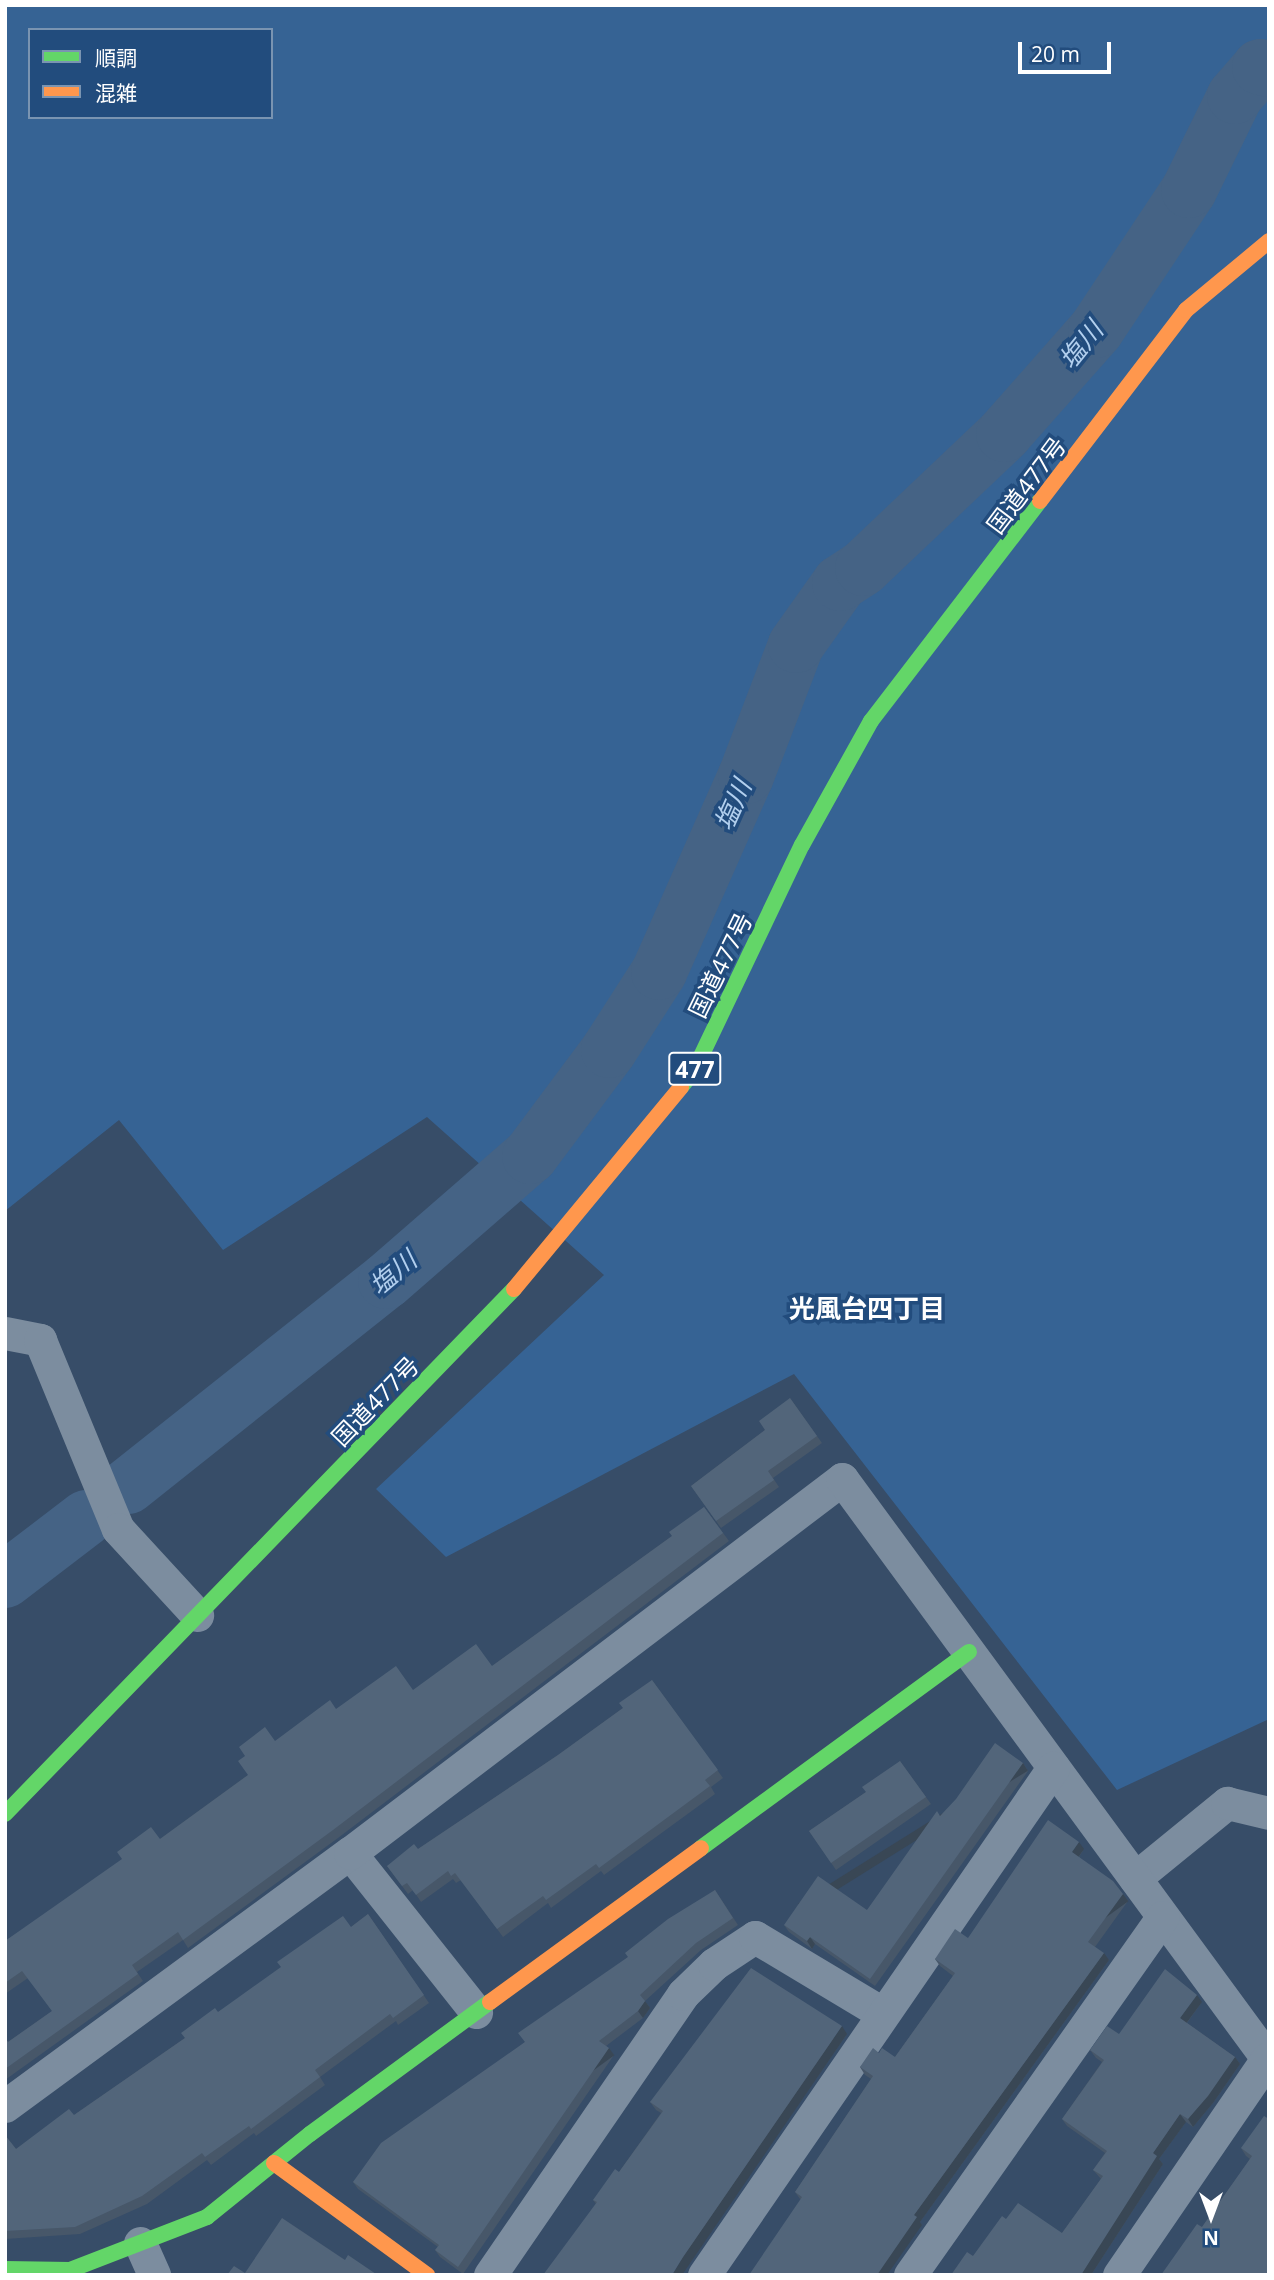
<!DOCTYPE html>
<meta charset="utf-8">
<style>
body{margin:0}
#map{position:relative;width:1274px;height:2280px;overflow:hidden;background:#374d68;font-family:"Open Sans","Noto Sans JP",sans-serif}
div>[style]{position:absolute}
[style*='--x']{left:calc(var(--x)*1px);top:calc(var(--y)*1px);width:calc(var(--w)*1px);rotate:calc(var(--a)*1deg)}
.green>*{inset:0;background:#366394}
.river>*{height:56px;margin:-28px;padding:0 28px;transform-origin:28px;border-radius:28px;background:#456385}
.street>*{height:33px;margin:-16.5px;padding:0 16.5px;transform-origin:16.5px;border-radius:16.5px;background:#7c8d9f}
.fast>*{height:16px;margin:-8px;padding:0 8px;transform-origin:8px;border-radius:8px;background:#63d668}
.slow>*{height:16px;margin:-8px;padding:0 8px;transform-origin:8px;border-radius:8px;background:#ff974d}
.wall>*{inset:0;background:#475769}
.shaded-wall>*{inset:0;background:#394755;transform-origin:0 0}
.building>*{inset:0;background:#52657a}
span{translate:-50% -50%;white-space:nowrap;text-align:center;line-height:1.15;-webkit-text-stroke:7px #224c7d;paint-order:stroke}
.shield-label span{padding:2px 5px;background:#224c7d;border:2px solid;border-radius:5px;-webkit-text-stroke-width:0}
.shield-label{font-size:23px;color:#fff;font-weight:700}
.street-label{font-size:24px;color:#fff}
.water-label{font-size:26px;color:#b2cfee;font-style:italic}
.neighbourhood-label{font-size:26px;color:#fff;font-weight:700}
.frame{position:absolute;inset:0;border:7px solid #fff;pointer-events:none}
.legend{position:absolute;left:28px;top:28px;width:245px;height:91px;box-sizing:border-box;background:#224c7d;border:2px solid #7a94b1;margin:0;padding:9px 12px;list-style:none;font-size:21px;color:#fff}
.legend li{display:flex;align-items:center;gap:14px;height:35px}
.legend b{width:35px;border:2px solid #7a94b1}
.north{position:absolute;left:1176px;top:2182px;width:70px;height:70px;-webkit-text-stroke:5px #224c7d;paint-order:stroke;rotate:180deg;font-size:19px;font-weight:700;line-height:28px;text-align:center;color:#fff}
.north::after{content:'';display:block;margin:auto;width:24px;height:32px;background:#fff;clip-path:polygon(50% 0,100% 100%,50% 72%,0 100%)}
.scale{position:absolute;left:1018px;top:42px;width:93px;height:32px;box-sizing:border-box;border:4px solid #fff;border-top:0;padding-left:9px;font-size:21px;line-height:24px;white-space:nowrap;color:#fff;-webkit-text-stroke:5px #224c7d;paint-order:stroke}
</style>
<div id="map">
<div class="green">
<i style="clip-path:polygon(evenodd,5px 5px,1269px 5px,1269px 1719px,1117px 1790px,794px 1374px,446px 1557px,376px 1489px,604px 1275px,427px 1117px,223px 1250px,119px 1120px,5px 1211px,5px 5px,30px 30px,271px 30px,271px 117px,30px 117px,30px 30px)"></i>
</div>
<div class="river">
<i style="--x:128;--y:1486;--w:330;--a:-38.5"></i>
<i style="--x:386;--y:1281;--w:191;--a:-41"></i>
<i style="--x:530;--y:1156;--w:132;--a:-53.3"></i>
<i style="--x:609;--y:1050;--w:93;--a:-57.3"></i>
<i style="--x:659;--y:972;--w:214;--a:-66.1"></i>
<i style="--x:746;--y:776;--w:140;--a:-69.1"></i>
<i style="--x:796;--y:645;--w:76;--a:-54.6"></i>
<i style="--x:840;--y:583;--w:27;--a:-33"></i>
<i style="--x:863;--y:568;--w:195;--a:-43.5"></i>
<i style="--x:1004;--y:434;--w:139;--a:-48.5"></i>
<i style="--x:1096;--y:330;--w:168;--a:-56.4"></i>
<i style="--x:1189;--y:190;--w:105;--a:-63.9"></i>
<i style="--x:1235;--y:96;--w:38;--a:-49"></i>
<i style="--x:1260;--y:67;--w:9;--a:13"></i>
<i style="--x:5;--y:1580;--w:102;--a:-37.4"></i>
</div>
<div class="street">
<i style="--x:5;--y:1333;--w:36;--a:11"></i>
<i style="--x:40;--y:1340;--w:204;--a:67.6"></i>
<i style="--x:118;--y:1529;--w:117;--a:47.4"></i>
<i style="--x:350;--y:1853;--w:203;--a:51.6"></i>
<i style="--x:1135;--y:1878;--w:119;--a:-39.2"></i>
<i style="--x:1227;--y:1803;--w:43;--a:13.4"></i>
<i style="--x:5;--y:2106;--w:428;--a:-36.3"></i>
<i style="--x:350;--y:1853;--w:618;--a:-37.24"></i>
<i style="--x:842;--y:1479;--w:722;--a:53.73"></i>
<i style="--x:140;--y:2243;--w:35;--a:66"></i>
<i style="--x:490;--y:2275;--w:341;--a:-55.5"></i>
<i style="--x:683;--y:1994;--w:43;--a:-44.1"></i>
<i style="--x:714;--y:1964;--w:49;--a:-33.4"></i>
<i style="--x:755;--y:1937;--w:148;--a:30.9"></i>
<i style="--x:704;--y:2275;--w:616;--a:-55.46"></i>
<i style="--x:910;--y:2275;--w:438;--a:-54.8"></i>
<i style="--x:1119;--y:2275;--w:262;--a:-55.6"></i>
</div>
<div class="fast">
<i style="--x:681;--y:1087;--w:21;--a:-51"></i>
<i style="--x:694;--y:1071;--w:250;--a:-64.5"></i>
<i style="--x:802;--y:845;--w:142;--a:-60.9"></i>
<i style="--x:871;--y:721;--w:277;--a:-52.5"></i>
<i style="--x:5;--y:1814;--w:731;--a:-45.89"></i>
<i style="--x:701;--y:1848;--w:332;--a:-36.2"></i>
<i style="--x:5;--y:2269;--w:65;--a:0.9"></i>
<i style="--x:70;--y:2270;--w:147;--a:-21.1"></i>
<i style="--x:207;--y:2217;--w:132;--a:-38.9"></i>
<i style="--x:310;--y:2134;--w:223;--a:-36.3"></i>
</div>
<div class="slow">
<i style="--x:1040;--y:501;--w:240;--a:-52.6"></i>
<i style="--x:1186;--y:310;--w:108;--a:-39.7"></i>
<i style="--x:514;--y:1289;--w:262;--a:-50.4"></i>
<i style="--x:490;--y:2002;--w:261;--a:-36.1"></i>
<i style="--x:274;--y:2163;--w:190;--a:36.2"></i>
</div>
<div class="wall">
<i style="clip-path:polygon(790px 1398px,822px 1443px,773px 1478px,779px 1487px,721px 1528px,691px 1486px,765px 1430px)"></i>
<i style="clip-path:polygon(704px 1507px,729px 1541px,338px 1838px,188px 1948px,183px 1940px,137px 1972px,143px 1981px,5px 2080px,5px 2038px,8px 2042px,52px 2011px,28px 1978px,5px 1994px,5px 1941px,160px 1839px,248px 1775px,275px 1741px,336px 1709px,413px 1690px,492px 1666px,672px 1536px)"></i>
<i style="clip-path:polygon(652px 1680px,723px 1778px,711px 1787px,715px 1794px,604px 1875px,601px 1871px,551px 1908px,548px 1903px,503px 1937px,461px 1880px,456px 1883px,453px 1879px,421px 1902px,413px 1890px,408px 1894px,387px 1866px,418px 1849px,558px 1755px,623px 1708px)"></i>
<i style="clip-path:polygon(900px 1761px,931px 1804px,836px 1870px,809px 1831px,866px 1792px)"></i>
<i style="clip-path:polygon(1023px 1763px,1028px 1771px,875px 1986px,815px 1944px,812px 1949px,789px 1932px,784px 1925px,867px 1910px,940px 1816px)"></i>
<i style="clip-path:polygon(1084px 1849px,1079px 1857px,1128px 1901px,1095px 1947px,1109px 1960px,920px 2222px,922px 2225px,800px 2199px,795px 2192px,871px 2079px,865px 2075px,860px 2067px,879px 2053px,895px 2057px,953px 1976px,940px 1966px,935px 1959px,968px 1938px)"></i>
<i style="clip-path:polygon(715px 1890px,738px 1925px,701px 1950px,645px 2001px,650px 2008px,643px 2018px,606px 2046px,614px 2055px,463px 2274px,440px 2257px,435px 2250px,438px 2247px,358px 2189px,353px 2182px,525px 2042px,628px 1957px)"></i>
<i style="clip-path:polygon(368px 1914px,429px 2003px,398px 2025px,396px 2021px,320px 2077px,325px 2085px,256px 2136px,254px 2133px,211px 2165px,207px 2160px,147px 2204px,80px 2234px,5px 2239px,5px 2135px,16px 2149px,74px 2115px,185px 2038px,218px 2012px,351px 1927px)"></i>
<i style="clip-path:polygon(1202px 2002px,1187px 2023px,1235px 2057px,1240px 2064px,1213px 2103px,1193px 2127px,1186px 2122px,1159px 2159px,1163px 2164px,1091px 2275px,951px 2275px,973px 2256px,1006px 2219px,1062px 2233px,1101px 2179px,1093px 2170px,1105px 2153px,1067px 2126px,1062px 2119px,1102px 2062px,1096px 2058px,1090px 2050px)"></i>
<i style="clip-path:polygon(847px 2034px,688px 2264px,596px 2204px,593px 2200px,619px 2172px,661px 2113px,656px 2110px,650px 2102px)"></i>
<i style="clip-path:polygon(1269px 2119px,1269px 2275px,1202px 2227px,1250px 2159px,1246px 2156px,1241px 2148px)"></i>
</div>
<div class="shaded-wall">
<i style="left:1023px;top:1763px;width:9px;height:265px;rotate:58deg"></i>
<i style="clip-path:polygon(1079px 1842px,1084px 1849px,1077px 1859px,1072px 1852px)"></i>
<i style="left:1123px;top:1894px;width:9px;height:59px;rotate:54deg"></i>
<i style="clip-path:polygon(810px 1937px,815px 1944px,812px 1949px,807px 1941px)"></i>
<i style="clip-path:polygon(1104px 1953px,1109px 1960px,920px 2222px,922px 2225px,887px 2275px,877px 2275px,914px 2215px)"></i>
<i style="clip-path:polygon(1197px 1995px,1202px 2002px,1185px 2025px,1180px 2018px)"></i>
<i style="clip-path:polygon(645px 2001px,650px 2008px,643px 2018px,638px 2011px)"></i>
<i style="clip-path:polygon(842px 2026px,847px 2034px,682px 2275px,672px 2275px,683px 2257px)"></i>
<i style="left:609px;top:2048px;width:9px;height:266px;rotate:54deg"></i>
<i style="clip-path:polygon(1235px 2057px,1240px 2064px,1213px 2103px,1193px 2127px,1188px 2119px)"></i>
<i style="clip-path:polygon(1180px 2114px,1186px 2122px,1159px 2159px,1163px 2164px,1091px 2275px,1081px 2275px,1153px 2153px)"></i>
</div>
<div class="building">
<i style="clip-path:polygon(790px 1398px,817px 1436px,768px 1471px,774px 1480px,716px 1521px,691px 1486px,765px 1430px,759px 1421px)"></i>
<i style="clip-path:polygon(704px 1507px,723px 1533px,333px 1830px,183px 1940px,178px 1932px,132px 1965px,138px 1974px,5px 2069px,5px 2038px,8px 2042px,52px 2011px,22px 1971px,5px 1983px,5px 1941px,122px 1859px,117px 1852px,151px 1827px,160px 1839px,248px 1775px,238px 1761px,245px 1756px,239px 1747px,265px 1727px,275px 1741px,330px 1700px,336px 1709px,396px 1666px,413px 1690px,476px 1644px,492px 1666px,672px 1536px,669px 1532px)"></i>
<i style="clip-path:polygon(652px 1680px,718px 1770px,705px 1780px,710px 1786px,599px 1868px,596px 1864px,546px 1900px,543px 1896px,497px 1929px,455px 1873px,451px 1876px,448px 1871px,416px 1895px,407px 1883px,402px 1886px,387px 1866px,414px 1844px,418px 1849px,558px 1755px,623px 1708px,619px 1703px)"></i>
<i style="clip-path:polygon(995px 1743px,1023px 1763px,870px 1979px,810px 1937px,807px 1941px,784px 1925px,818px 1876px,867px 1910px,937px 1811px,940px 1816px,956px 1799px)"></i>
<i style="clip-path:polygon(900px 1761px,926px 1797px,831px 1863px,809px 1831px,866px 1792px,862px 1787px)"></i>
<i style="clip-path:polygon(1048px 1820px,1079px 1842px,1072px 1852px,1113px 1881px,1123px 1894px,1088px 1942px,1104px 1953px,914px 2215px,917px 2217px,877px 2275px,749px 2275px,802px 2197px,795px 2192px,873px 2076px,860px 2067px,873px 2048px,879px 2053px,882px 2048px,895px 2057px,955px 1973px,935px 1959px,955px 1929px,968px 1938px)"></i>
<i style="clip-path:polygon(715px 1890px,733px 1918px,696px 1943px,640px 1995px,645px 2001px,638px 2011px,599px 2041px,609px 2048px,458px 2267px,435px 2250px,439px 2245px,353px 2182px,381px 2143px,525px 2042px,518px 2033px,628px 1957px,625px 1953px,668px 1919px)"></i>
<i style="clip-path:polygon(368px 1914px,424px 1995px,393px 2018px,390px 2014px,315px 2070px,320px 2077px,251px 2129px,249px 2126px,205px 2157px,202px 2153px,142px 2196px,75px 2227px,5px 2231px,5px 2135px,16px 2149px,69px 2109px,74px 2115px,185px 2038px,181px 2033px,215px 2008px,218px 2012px,281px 1967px,277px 1962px,343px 1916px,351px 1927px)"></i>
<i style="clip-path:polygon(751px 1968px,842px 2026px,683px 2257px,672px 2275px,543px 2275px,597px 2202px,593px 2200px,615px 2169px,619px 2172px,663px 2111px,650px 2102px)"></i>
<i style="clip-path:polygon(1165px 1969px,1197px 1995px,1180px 2018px,1235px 2057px,1208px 2096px,1188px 2119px,1180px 2114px,1153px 2153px,1157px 2156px,1081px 2275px,951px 2275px,967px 2252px,973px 2256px,1002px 2216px,1006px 2219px,1018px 2203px,1062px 2233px,1103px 2176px,1093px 2170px,1107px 2151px,1062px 2119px,1104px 2060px,1090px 2050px,1107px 2026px,1119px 2034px)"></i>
<i style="clip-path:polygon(1264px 2116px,1269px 2119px,1269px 2275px,1161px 2275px,1197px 2224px,1202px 2227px,1252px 2156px,1241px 2148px)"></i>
<i style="clip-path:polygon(282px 2218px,345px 2260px,348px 2255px,376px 2274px,376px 2275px,227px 2275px,234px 2266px,245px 2273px)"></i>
</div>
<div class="shield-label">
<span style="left:695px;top:1069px">477</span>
</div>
<div class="street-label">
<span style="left:1026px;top:485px;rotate:-53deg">国道477号</span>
<span style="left:720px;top:965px;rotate:-64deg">国道477号</span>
<span style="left:375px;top:1401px;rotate:-46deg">国道477号</span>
</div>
<div class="water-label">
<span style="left:1081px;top:345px;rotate:-51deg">塩川</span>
<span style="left:733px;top:805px;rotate:-66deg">塩川</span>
<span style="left:393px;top:1273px;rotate:-40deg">塩川</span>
</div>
<div class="neighbourhood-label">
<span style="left:867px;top:1309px">光風台四丁目</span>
</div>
<div class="frame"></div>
<ul class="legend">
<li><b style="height:9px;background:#63d668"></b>順調</li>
<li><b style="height:9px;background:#ff974d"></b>混雑</li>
</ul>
<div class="north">N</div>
<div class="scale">20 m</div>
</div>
